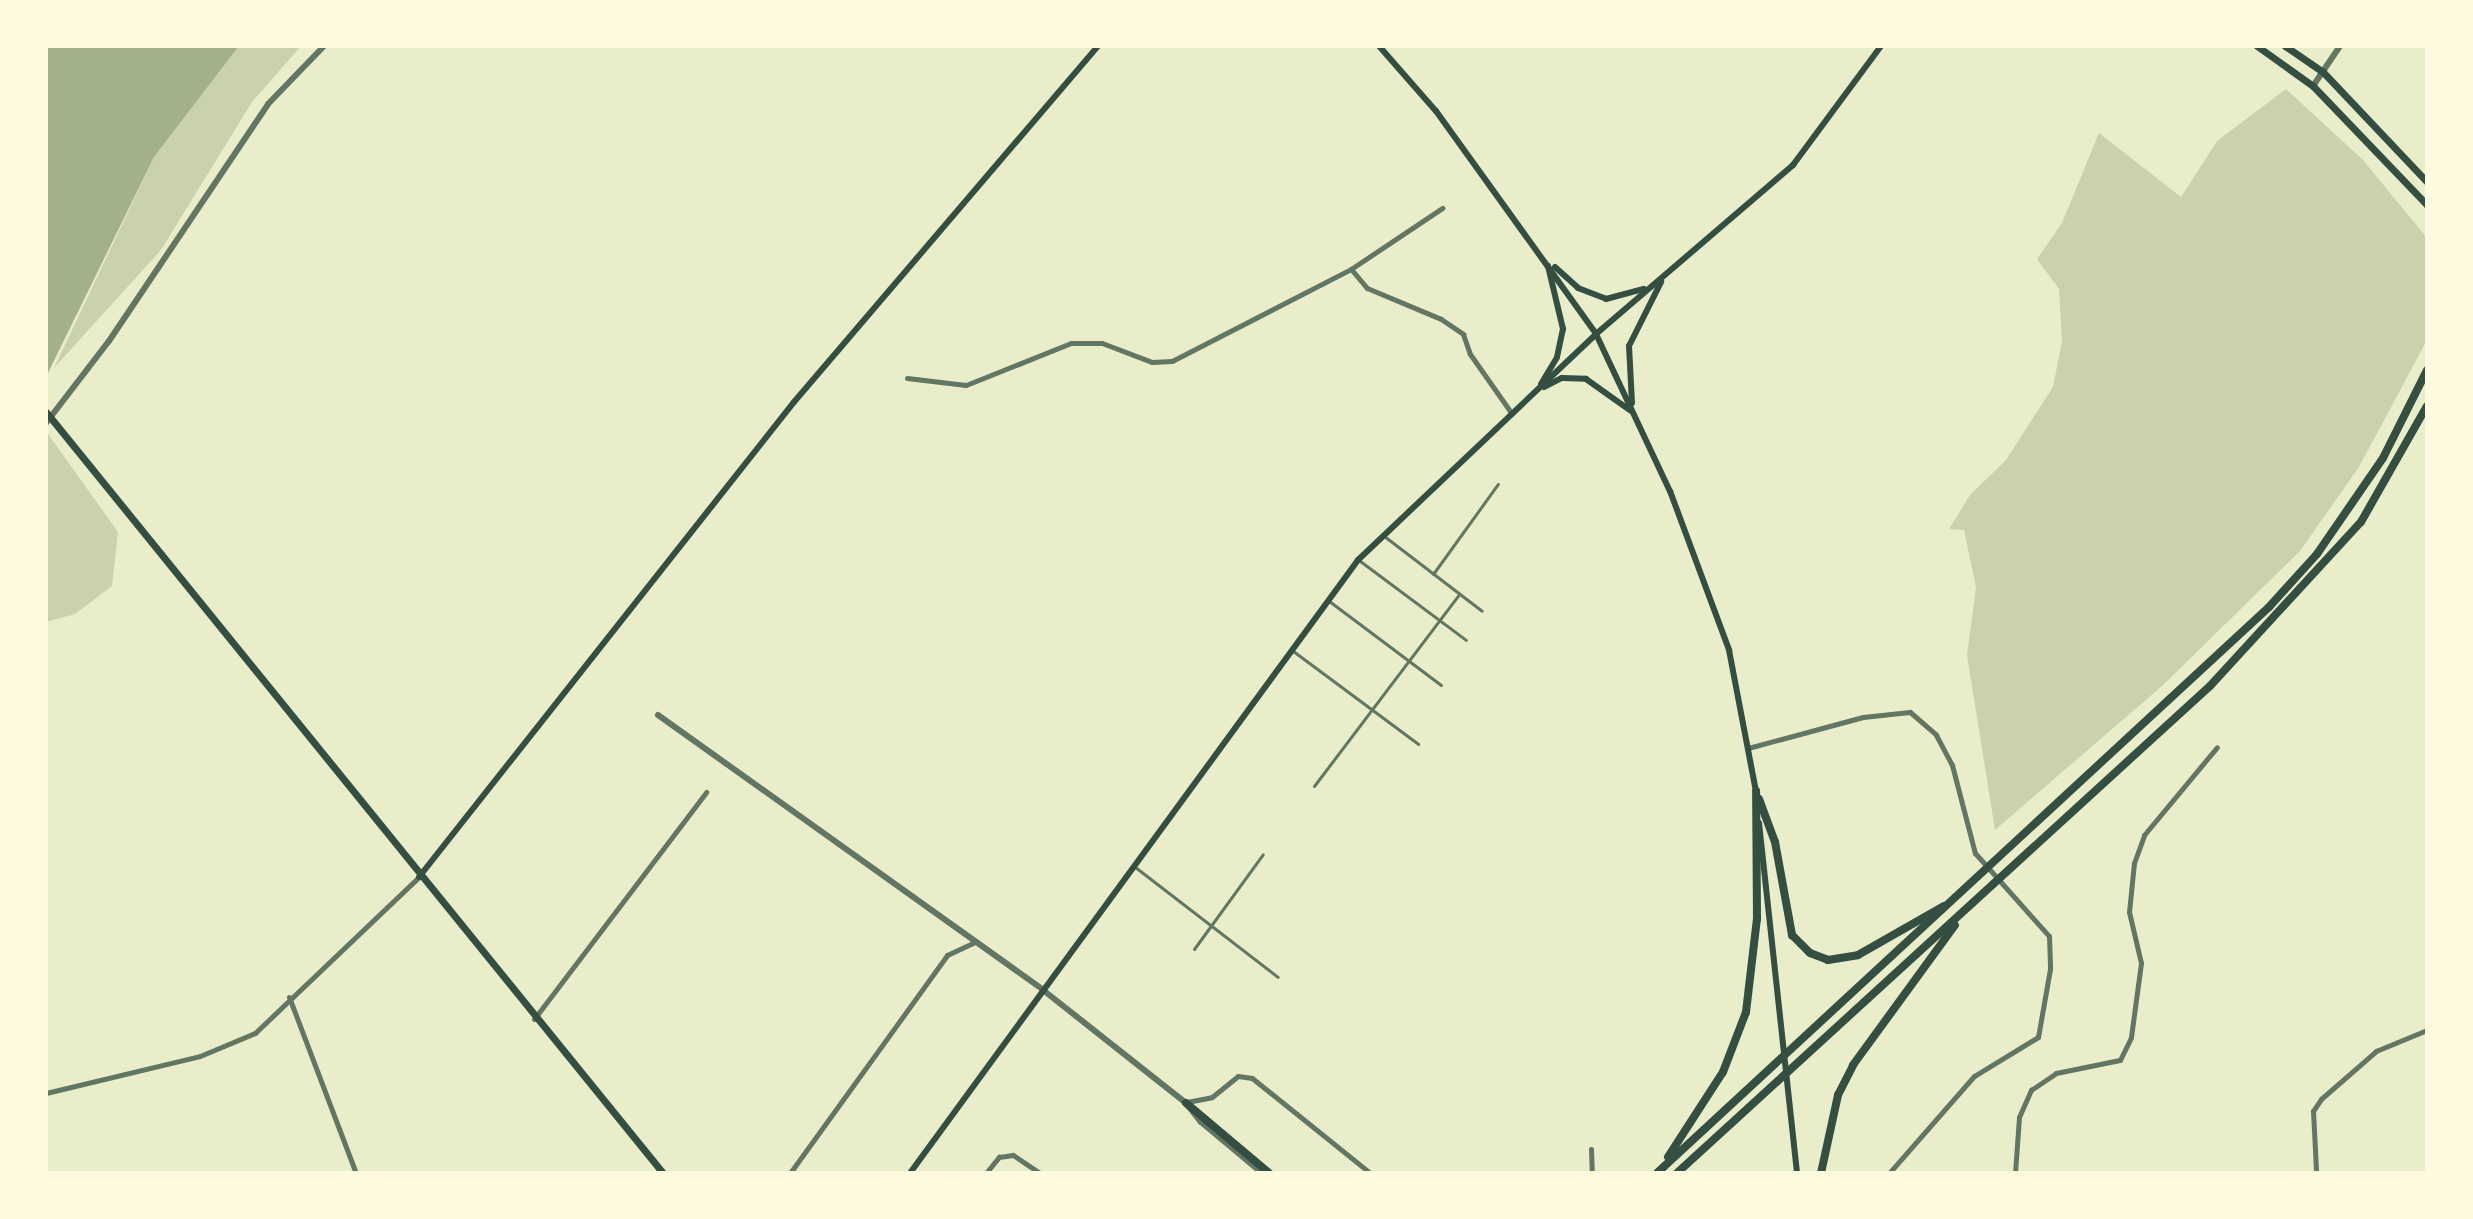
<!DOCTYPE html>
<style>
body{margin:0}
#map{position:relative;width:2473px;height:1219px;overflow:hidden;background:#e9edc9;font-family:"Sofia Sans Condensed",sans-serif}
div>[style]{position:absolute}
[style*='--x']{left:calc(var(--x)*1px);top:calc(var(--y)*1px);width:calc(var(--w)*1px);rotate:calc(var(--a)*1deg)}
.green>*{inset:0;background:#cad2ad}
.water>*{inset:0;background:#a3b18a}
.pedestrian>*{height:3px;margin:-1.5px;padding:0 1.5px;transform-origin:1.5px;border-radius:1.5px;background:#617663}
.minor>*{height:5px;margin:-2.5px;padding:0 2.5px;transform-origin:2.5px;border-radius:2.5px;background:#617663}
.tertiary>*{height:6px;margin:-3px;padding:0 3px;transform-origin:3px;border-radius:3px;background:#617663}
.secondary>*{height:6px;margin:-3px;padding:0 3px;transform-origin:3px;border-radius:3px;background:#344e41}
.primary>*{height:7px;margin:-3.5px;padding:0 3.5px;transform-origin:3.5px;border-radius:3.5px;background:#344e41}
.motorway>*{height:8px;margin:-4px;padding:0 4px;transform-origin:4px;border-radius:4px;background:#344e41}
span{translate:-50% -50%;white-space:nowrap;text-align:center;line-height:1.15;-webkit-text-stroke:6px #fefae0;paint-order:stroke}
.frame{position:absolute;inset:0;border:48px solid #fefae0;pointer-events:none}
</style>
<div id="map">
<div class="green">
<i style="clip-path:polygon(239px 46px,301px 46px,252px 102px,161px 250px,54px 368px,154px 157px)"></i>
<i style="clip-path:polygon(2286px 89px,2363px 160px,2427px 238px,2427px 340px,2359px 467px,2300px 551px,2162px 686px,1995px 830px,1967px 655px,1976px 587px,1964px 530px,1949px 529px,1970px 495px,2006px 460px,2053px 387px,2062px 341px,2059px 289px,2037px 259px,2062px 223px,2099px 133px,2181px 197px,2217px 141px)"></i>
<i style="clip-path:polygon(48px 434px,118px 532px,112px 586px,75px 614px,46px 622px)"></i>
</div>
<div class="water">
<i style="clip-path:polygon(46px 46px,239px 46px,154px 157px,46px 377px)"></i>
</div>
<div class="pedestrian">
<i style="--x:1384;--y:536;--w:123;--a:37.4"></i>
<i style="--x:1360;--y:561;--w:132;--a:36.7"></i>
<i style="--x:1433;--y:574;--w:111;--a:-54.2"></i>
<i style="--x:1329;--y:601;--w:140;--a:36.9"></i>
<i style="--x:1293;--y:651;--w:156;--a:36.6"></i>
<i style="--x:1314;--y:786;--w:241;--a:-52.9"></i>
<i style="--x:1135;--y:867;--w:180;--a:37.6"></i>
<i style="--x:1194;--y:949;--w:117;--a:-54"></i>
</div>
<div class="minor">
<i style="--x:1351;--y:269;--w:25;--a:50"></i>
<i style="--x:1367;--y:288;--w:80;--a:22.7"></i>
<i style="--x:1441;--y:319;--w:27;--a:34"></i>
<i style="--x:1463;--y:334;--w:21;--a:71"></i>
<i style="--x:1470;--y:354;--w:73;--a:55"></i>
<i style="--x:907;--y:378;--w:59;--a:6.8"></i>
<i style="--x:966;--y:385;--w:113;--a:-21.8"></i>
<i style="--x:1071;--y:343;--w:31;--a:0"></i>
<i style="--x:1102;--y:343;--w:53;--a:20.8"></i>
<i style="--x:1152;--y:362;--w:20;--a:-3"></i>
<i style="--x:1172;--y:361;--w:201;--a:-27.2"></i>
<i style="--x:1351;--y:269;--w:110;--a:-33.8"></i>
<i style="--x:1748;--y:748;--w:119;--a:-15.1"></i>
<i style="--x:1863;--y:717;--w:47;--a:-6.1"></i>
<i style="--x:1910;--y:712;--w:35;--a:41"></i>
<i style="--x:1936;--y:735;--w:34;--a:62"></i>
<i style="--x:1952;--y:765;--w:91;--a:75.4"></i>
<i style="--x:1975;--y:853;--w:111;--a:48.3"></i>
<i style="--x:2049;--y:936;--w:33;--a:88"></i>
<i style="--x:2050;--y:969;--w:69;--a:100"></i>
<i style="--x:2038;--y:1037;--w:75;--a:148.6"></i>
<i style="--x:1974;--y:1076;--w:129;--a:131.2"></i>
<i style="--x:289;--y:997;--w:188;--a:69.2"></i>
<i style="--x:534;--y:1019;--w:285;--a:-52.8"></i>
<i style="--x:46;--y:1093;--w:158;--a:-13.5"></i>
<i style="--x:200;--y:1056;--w:60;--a:-22.7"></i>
<i style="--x:255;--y:1033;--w:226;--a:-43.6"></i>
<i style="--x:1187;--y:1102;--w:25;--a:-11"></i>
<i style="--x:1212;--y:1097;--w:33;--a:-39"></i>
<i style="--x:1238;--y:1076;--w:14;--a:8"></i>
<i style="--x:1252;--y:1078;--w:151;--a:38.8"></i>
<i style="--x:1591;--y:1149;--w:24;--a:88"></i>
<i style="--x:2316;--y:1170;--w:59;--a:-92.9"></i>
<i style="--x:2313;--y:1111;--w:14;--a:-56"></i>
<i style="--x:2321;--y:1099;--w:73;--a:-41.1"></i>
<i style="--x:2376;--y:1051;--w:55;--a:-22.4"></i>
<i style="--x:790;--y:1173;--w:269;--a:-54.2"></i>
<i style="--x:947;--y:955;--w:31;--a:-25"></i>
<i style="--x:986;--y:1173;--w:21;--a:-51"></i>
<i style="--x:999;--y:1157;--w:14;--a:-8"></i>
<i style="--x:1013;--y:1155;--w:32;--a:34"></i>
<i style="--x:2015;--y:1173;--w:56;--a:-85.9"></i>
<i style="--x:2019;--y:1117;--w:30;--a:-66"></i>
<i style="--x:2031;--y:1090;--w:30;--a:-34"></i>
<i style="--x:2056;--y:1073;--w:65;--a:-11.5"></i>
<i style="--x:2120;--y:1060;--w:25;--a:-64"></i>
<i style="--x:2131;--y:1037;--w:75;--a:-82.3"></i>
<i style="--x:2141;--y:963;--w:52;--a:-103.2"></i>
<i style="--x:2129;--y:912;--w:49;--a:-84.2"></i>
<i style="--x:2134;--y:863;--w:30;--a:-70"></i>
<i style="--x:2144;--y:835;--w:114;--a:-50.3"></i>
</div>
<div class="tertiary">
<i style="--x:2313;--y:86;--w:48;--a:-56"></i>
<i style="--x:46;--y:423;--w:103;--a:-52.5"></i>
<i style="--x:109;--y:341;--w:285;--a:-56.1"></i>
<i style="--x:268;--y:104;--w:81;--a:-46"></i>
<i style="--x:658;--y:715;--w:473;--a:35.5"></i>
<i style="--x:1043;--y:990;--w:182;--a:38.3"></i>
<i style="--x:1186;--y:1103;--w:24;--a:52"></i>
<i style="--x:1201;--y:1122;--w:80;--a:39.9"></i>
</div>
<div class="secondary">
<i style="--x:1379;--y:46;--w:86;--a:48.8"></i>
<i style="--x:1436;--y:111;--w:274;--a:54.3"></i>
<i style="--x:1596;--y:334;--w:174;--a:64.8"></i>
<i style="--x:1670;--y:491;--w:170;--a:69.6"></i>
<i style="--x:1729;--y:650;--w:145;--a:79.2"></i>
<i style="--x:1555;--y:267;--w:31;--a:42"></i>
<i style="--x:1578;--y:288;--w:30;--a:21"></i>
<i style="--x:1606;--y:299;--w:39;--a:-15"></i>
<i style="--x:1541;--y:384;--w:31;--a:-59"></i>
<i style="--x:1557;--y:357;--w:29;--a:-78"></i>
<i style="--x:1563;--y:329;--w:65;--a:-103.4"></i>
<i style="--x:1544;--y:387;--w:20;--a:-27"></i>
<i style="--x:1562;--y:378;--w:24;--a:2"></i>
<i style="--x:1586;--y:379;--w:55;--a:35.4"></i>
<i style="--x:1632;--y:403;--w:57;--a:-93"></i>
<i style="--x:1629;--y:346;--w:72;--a:-63.4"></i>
<i style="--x:1759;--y:823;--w:352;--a:83.8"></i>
<i style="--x:419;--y:877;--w:605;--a:-51.71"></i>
<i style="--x:794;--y:402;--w:468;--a:-49.5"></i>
<i style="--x:910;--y:1173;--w:759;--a:-53.84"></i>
<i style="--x:1358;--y:560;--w:328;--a:-43.5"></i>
<i style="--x:1596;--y:334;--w:260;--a:-40.6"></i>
<i style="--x:1793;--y:165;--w:148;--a:-53.5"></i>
</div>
<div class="primary">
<i style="--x:2257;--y:46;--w:69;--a:35.5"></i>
<i style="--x:2313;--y:86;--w:165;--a:46.2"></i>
<i style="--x:2285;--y:46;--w:46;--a:34.4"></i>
<i style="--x:2323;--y:72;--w:151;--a:46.6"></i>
<i style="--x:46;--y:412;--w:980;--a:50.97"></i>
</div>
<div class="motorway">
<i style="--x:1759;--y:799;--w:46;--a:69.6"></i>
<i style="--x:1775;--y:842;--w:95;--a:79.6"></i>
<i style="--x:1792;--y:935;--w:25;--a:45"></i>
<i style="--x:1810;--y:953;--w:19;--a:21"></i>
<i style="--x:1828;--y:960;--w:30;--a:-9"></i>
<i style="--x:1858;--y:955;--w:99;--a:-29.7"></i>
<i style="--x:1186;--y:1103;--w:109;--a:40.1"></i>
<i style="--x:1668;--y:1157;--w:101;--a:-57.1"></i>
<i style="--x:1723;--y:1072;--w:64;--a:-69"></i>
<i style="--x:1746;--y:1012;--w:94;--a:-83.3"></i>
<i style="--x:1757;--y:919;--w:128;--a:-90.4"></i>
<i style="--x:1657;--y:1173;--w:834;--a:-42.76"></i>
<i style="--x:2269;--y:607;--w:72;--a:-47.8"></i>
<i style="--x:2317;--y:554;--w:116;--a:-55.5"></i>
<i style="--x:2383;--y:458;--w:98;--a:-63.4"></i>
<i style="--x:1677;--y:1173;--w:722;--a:-42.42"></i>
<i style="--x:2210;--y:686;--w:223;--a:-47.4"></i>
<i style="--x:2361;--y:522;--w:133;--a:-60.4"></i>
<i style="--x:1821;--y:1173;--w:80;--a:-77.7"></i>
<i style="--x:1838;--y:1095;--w:34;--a:-63"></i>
<i style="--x:1853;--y:1065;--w:173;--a:-53.9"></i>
</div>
<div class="frame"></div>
</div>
